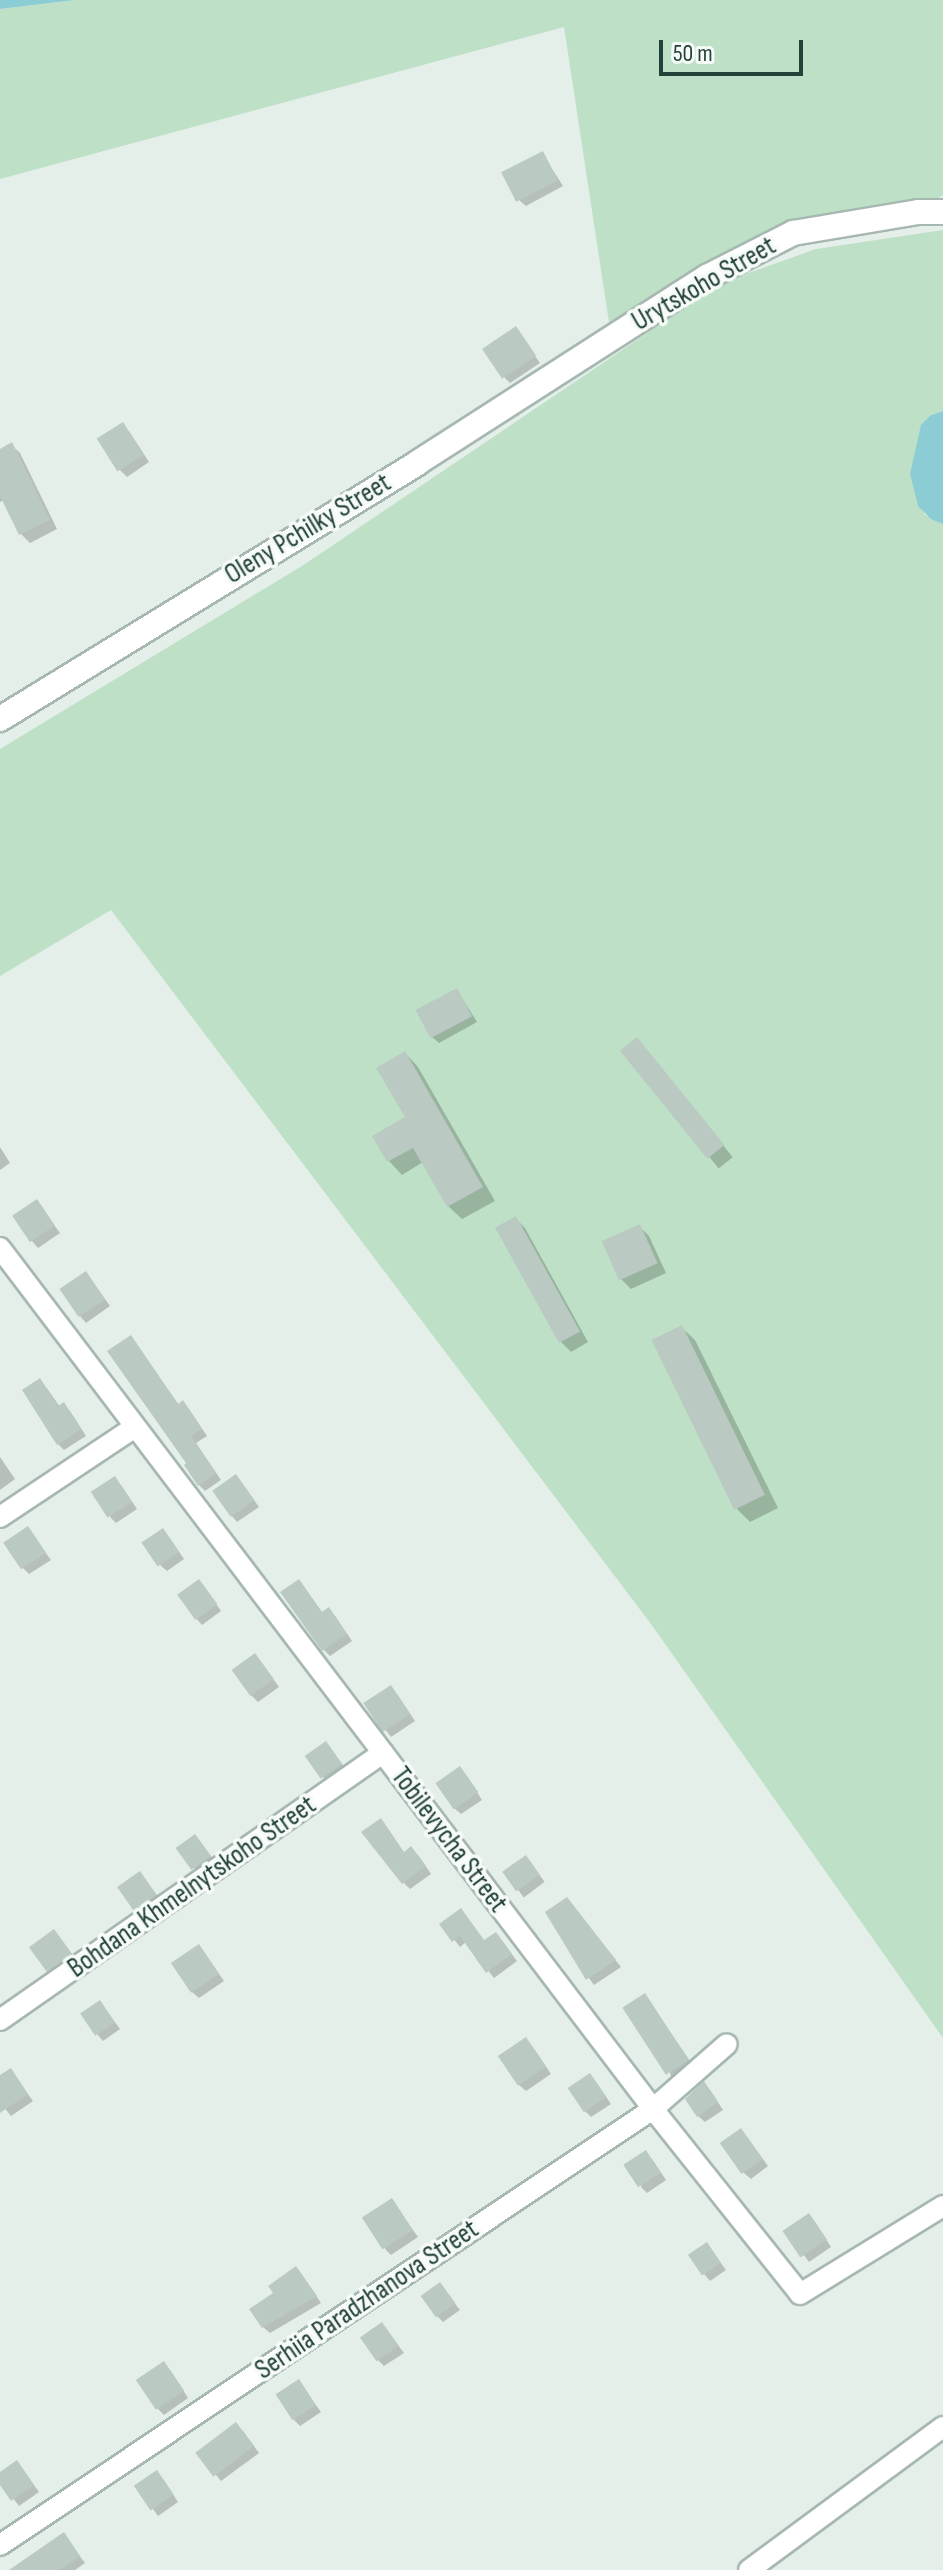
<!DOCTYPE html>
<style>
body{margin:0}
#map{position:relative;width:943px;height:2570px;overflow:hidden;background:#e5efea;font-family:"Sofia Sans Condensed",sans-serif}
div>[style]{position:absolute}
[style*='--x']{left:calc(var(--x)*1px);top:calc(var(--y)*1px);width:calc(var(--w)*1px);rotate:calc(var(--a)*1deg)}
.green>*{inset:0;background:#bee0c6}
.water>*{inset:0;background:#8cccd5}
.shadow>*{inset:0;background:#0003;transform-origin:0 0}
.building>*{inset:0;background:#bacac3;transform-origin:0 0}
.roads{filter:drop-shadow(2px 0 #a7b8b1) drop-shadow(-2px 0 #a7b8b1) drop-shadow(0 2px #a7b8b1) drop-shadow(0 -2px #a7b8b1)}
.minor>*{height:20px;margin:-10px;padding:0 10px;transform-origin:10px;border-radius:10px;background:#fff}
.tertiary>*{height:24px;margin:-12px;padding:0 12px;transform-origin:12px;border-radius:12px;background:#fff}
span{translate:-50% -50%;white-space:nowrap;text-align:center;line-height:1.15;-webkit-text-stroke:7px #f6fbf8;paint-order:stroke}
.street-label{font-size:28px;color:#234239}
.scale{position:absolute;left:659px;top:40px;width:144px;height:36px;box-sizing:border-box;border:4px solid #234239;border-top:0;padding-left:10px;font-size:24px;line-height:28px;white-space:nowrap;color:#234239;-webkit-text-stroke:6px #f6fbf8;paint-order:stroke}
</style>
<div id="map">
<div class="green">
<i style="clip-path:polygon(75px 0,943px 0,943px 195px,926px 206px,794px 226px,735px 248px,610px 329px,564px 27px,0 179px,0 9px)"></i>
<i style="clip-path:polygon(943px 230px,943px 411px,931px 415px,924px 514px,943px 524px,943px 2038px,651px 1624px,111px 910px,0 976px,0 749px,302px 566px,723px 282px,816px 249px)"></i>
</div>
<div class="water">
<i style="clip-path:polygon(0 0,75px 0,0 9px)"></i>
<i style="clip-path:polygon(943px 411px,943px 524px,931px 519px,918px 506px,910px 474px,921px 425px,931px 415px)"></i>
</div>
<div class="shadow">
<i style="clip-path:polygon(542px 153px,563px 186px,526px 206px,519px 200px)"></i>
<i style="clip-path:polygon(516px 329px,540px 363px,510px 383px,504px 377px)"></i>
<i style="clip-path:polygon(129px 431px,149px 462px,127px 477px,120px 470px)"></i>
<i style="clip-path:polygon(11px 445px,20px 453px,57px 529px,30px 543px,21px 534px,4px 500px,0 502px,0 451px)"></i>
<i style="clip-path:polygon(457px 990px,477px 1022px,439px 1043px,432px 1037px)"></i>
<i style="left:637px;top:1039px;width:152px;height:18px;rotate:51deg"></i>
<i style="clip-path:polygon(405px 1053px,418px 1067px,495px 1201px,462px 1219px,448px 1206px,423px 1162px,402px 1175px,389px 1161px,375px 1137px,407px 1118px)"></i>
<i style="clip-path:polygon(0 1147px,10px 1163px,0 1170px)"></i>
<i style="clip-path:polygon(37px 1202px,60px 1233px,38px 1248px,32px 1241px)"></i>
<i style="clip-path:polygon(515px 1218px,525px 1228px,588px 1342px,571px 1352px,561px 1342px)"></i>
<i style="clip-path:polygon(639px 1226px,649px 1236px,666px 1273px,631px 1289px,621px 1279px)"></i>
<i style="clip-path:polygon(86px 1273px,110px 1306px,86px 1323px,80px 1316px)"></i>
<i style="clip-path:polygon(681px 1327px,695px 1340px,778px 1508px,750px 1522px,736px 1508px,654px 1341px)"></i>
<i style="clip-path:polygon(131px 1338px,179px 1405px,189px 1409px,207px 1436px,196px 1443px,221px 1480px,205px 1491px,199px 1485px)"></i>
<i style="clip-path:polygon(46px 1387px,60px 1407px,70px 1411px,86px 1436px,64px 1450px,58px 1444px)"></i>
<i style="clip-path:polygon(0 1457px,15px 1479px,0 1490px)"></i>
<i style="clip-path:polygon(242px 1483px,259px 1507px,237px 1522px,231px 1515px)"></i>
<i style="clip-path:polygon(121px 1485px,137px 1509px,116px 1523px,110px 1517px)"></i>
<i style="clip-path:polygon(28px 1529px,51px 1560px,29px 1574px,23px 1568px)"></i>
<i style="clip-path:polygon(169px 1537px,184px 1559px,167px 1571px,160px 1565px)"></i>
<i style="clip-path:polygon(299px 1581px,323px 1614px,335px 1616px,352px 1641px,330px 1656px,324px 1650px)"></i>
<i style="clip-path:polygon(205px 1588px,221px 1611px,202px 1625px,196px 1618px)"></i>
<i style="clip-path:polygon(261px 1662px,279px 1687px,258px 1702px,251px 1695px)"></i>
<i style="clip-path:polygon(397px 1694px,415px 1721px,391px 1737px,366px 1704px)"></i>
<i style="clip-path:polygon(332px 1750px,347px 1771px,329px 1784px,323px 1777px)"></i>
<i style="clip-path:polygon(466px 1775px,482px 1800px,461px 1814px,454px 1808px)"></i>
<i style="clip-path:polygon(201px 1843px,216px 1863px,199px 1874px,179px 1848px)"></i>
<i style="clip-path:polygon(405px 1854px,418px 1855px,431px 1874px,410px 1889px,403px 1882px)"></i>
<i style="left:526px;top:1857px;width:31px;height:26px;rotate:53deg"></i>
<i style="left:140px;top:1873px;width:36px;height:26px;rotate:53deg"></i>
<i style="clip-path:polygon(573px 1906px,621px 1967px,594px 1985px,568px 1949px)"></i>
<i style="clip-path:polygon(442px 1924px,485px 1942px,502px 1941px,517px 1961px,494px 1978px,466px 1942px,460px 1947px)"></i>
<i style="clip-path:polygon(54px 1932px,77px 1961px,54px 1977px,48px 1970px)"></i>
<i style="clip-path:polygon(199px 1946px,224px 1981px,199px 1998px,192px 1992px)"></i>
<i style="clip-path:polygon(645px 1995px,694px 2067px,678px 2082px,671px 2076px)"></i>
<i style="clip-path:polygon(100px 2002px,120px 2029px,103px 2041px,97px 2034px)"></i>
<i style="clip-path:polygon(532px 2046px,551px 2074px,526px 2091px,519px 2085px)"></i>
<i style="clip-path:polygon(10px 2070px,33px 2101px,11px 2116px,0 2102px,0 2077px)"></i>
<i style="clip-path:polygon(596px 2082px,611px 2104px,591px 2117px,585px 2111px)"></i>
<i style="clip-path:polygon(710px 2090px,723px 2110px,705px 2122px,698px 2116px)"></i>
<i style="clip-path:polygon(747px 2137px,768px 2166px,751px 2179px,744px 2173px)"></i>
<i style="clip-path:polygon(652px 2159px,666px 2180px,647px 2193px,641px 2187px)"></i>
<i style="clip-path:polygon(392px 2201px,418px 2237px,391px 2255px,385px 2249px)"></i>
<i style="clip-path:polygon(815px 2222px,831px 2247px,809px 2262px,786px 2231px)"></i>
<i style="clip-path:polygon(707px 2244px,726px 2270px,710px 2281px,704px 2274px)"></i>
<i style="clip-path:polygon(302px 2275px,321px 2303px,270px 2333px,263px 2327px,276px 2294px)"></i>
<i style="clip-path:polygon(440px 2285px,460px 2310px,443px 2322px,437px 2316px)"></i>
<i style="clip-path:polygon(382px 2324px,404px 2353px,384px 2366px,378px 2360px)"></i>
<i style="clip-path:polygon(170px 2370px,188px 2398px,164px 2415px,157px 2408px)"></i>
<i style="clip-path:polygon(299px 2382px,321px 2412px,300px 2426px,294px 2420px)"></i>
<i style="clip-path:polygon(243px 2431px,259px 2453px,221px 2481px,198px 2453px)"></i>
<i style="clip-path:polygon(17px 2462px,39px 2492px,19px 2506px,0 2481px,0 2474px)"></i>
<i style="clip-path:polygon(163px 2479px,178px 2502px,158px 2516px,137px 2486px)"></i>
<i style="clip-path:polygon(64px 2535px,85px 2563px,75px 2570px,12px 2570px)"></i>
</div>
<div class="building">
<i style="left:543px;top:151px;width:33px;height:47px;rotate:63deg"></i>
<i style="left:516px;top:326px;width:36px;height:41px;rotate:56deg"></i>
<i style="left:123px;top:422px;width:39px;height:31px;rotate:58deg"></i>
<i style="clip-path:polygon(12px 442px,50px 520px,19px 535px,0 496px,0 449px)"></i>
<i style="left:457px;top:988px;width:32px;height:47px;rotate:62deg"></i>
<i style="left:637px;top:1037px;width:139px;height:22px;rotate:51deg"></i>
<i style="clip-path:polygon(405px 1051px,483px 1187px,447px 1207px,413px 1148px,387px 1162px,372px 1136px,405px 1117px,376px 1068px)"></i>
<i style="left:37px;top:1199px;width:32px;height:30px;rotate:56deg"></i>
<i style="left:516px;top:1216px;width:132px;height:24px;rotate:61deg"></i>
<i style="left:640px;top:1224px;width:43px;height:42px;rotate:66deg"></i>
<i style="left:86px;top:1271px;width:34px;height:32px;rotate:56deg"></i>
<i style="left:682px;top:1325px;width:189px;height:34px;rotate:64deg"></i>
<i style="clip-path:polygon(131px 1335px,178px 1404px,183px 1400px,202px 1429px,191px 1436px,216px 1473px,198px 1486px,184px 1465px,186px 1463px,107px 1351px)"></i>
<i style="clip-path:polygon(40px 1378px,58px 1406px,64px 1402px,81px 1429px,57px 1445px,22px 1390px)"></i>
<i style="left:236px;top:1474px;width:32px;height:29px;rotate:55deg"></i>
<i style="left:115px;top:1476px;width:31px;height:29px;rotate:57deg"></i>
<i style="left:28px;top:1526px;width:32px;height:30px;rotate:56deg"></i>
<i style="left:163px;top:1528px;width:29px;height:26px;rotate:56deg"></i>
<i style="left:199px;top:1579px;width:31px;height:27px;rotate:54deg"></i>
<i style="clip-path:polygon(299px 1579px,322px 1612px,329px 1607px,347px 1634px,322px 1651px,280px 1592px)"></i>
<i style="left:255px;top:1653px;width:32px;height:29px;rotate:54deg"></i>
<i style="left:391px;top:1685px;width:35px;height:33px;rotate:57deg"></i>
<i style="left:326px;top:1741px;width:28px;height:26px;rotate:55deg"></i>
<i style="left:460px;top:1766px;width:32px;height:30px;rotate:55deg"></i>
<i style="clip-path:polygon(381px 1818px,404px 1852px,411px 1846px,426px 1866px,402px 1884px,361px 1832px)"></i>
<i style="left:195px;top:1834px;width:27px;height:24px;rotate:54deg"></i>
<i style="left:526px;top:1855px;width:24px;height:29px;rotate:55deg"></i>
<i style="left:140px;top:1871px;width:29px;height:28px;rotate:55deg"></i>
<i style="clip-path:polygon(567px 1897px,616px 1960px,586px 1980px,545px 1912px)"></i>
<i style="clip-path:polygon(461px 1908px,484px 1940px,496px 1932px,512px 1954px,486px 1973px,460px 1936px,452px 1942px,439px 1924px)"></i>
<i style="left:54px;top:1929px;width:31px;height:31px;rotate:54deg"></i>
<i style="left:199px;top:1944px;width:36px;height:34px;rotate:56deg"></i>
<i style="left:645px;top:1993px;width:80px;height:27px;rotate:57deg"></i>
<i style="left:100px;top:2000px;width:27px;height:24px;rotate:56deg"></i>
<i style="left:526px;top:2037px;width:36px;height:34px;rotate:56deg"></i>
<i style="clip-path:polygon(11px 2068px,28px 2094px,0 2113px,0 2075px)"></i>
<i style="left:590px;top:2073px;width:29px;height:27px;rotate:56deg"></i>
<i style="clip-path:polygon(704px 2081px,718px 2102px,697px 2117px,685px 2099px)"></i>
<i style="left:741px;top:2128px;width:38px;height:26px;rotate:55deg"></i>
<i style="left:646px;top:2150px;width:27px;height:27px;rotate:57deg"></i>
<i style="left:392px;top:2198px;width:38px;height:36px;rotate:57deg"></i>
<i style="left:809px;top:2213px;width:32px;height:32px;rotate:56deg"></i>
<i style="left:707px;top:2242px;width:25px;height:23px;rotate:56deg"></i>
<i style="clip-path:polygon(296px 2266px,317px 2296px,262px 2328px,249px 2309px,273px 2293px,268px 2286px)"></i>
<i style="left:440px;top:2282px;width:26px;height:24px;rotate:54deg"></i>
<i style="left:382px;top:2322px;width:29px;height:27px;rotate:55deg"></i>
<i style="left:164px;top:2361px;width:36px;height:34px;rotate:56deg"></i>
<i style="left:299px;top:2379px;width:31px;height:28px;rotate:57deg"></i>
<i style="left:236px;top:2422px;width:30px;height:51px;rotate:53deg"></i>
<i style="clip-path:polygon(17px 2460px,34px 2485px,11px 2501px,0 2485px,0 2472px)"></i>
<i style="left:157px;top:2470px;width:30px;height:28px;rotate:56deg"></i>
<i style="clip-path:polygon(64px 2532px,80px 2556px,60px 2570px,9px 2570px)"></i>
</div>
<div class="roads">
<div class="minor">
<i style="--x:0;--y:1248;--w:1081;--a:52.82"></i>
<i style="--x:653;--y:2109;--w:236;--a:51.5"></i>
<i style="--x:800;--y:2294;--w:168;--a:-31.6"></i>
<i style="--x:0;--y:1517;--w:162;--a:-33.7"></i>
<i style="--x:0;--y:2020;--w:467;--a:-34.9"></i>
<i style="--x:0;--y:2545;--w:785;--a:-33.73"></i>
<i style="--x:653;--y:2109;--w:98;--a:-41.3"></i>
<i style="--x:749;--y:2570;--w:241;--a:-36.4"></i>
</div>
<div class="tertiary">
<i style="--x:0;--y:719;--w:489;--a:-31.5"></i>
<i style="--x:417;--y:463;--w:345;--a:-32.7"></i>
<i style="--x:707;--y:277;--w:97;--a:-27.1"></i>
<i style="--x:793;--y:233;--w:127;--a:-9.5"></i>
<i style="--x:918;--y:212;--w:25;--a:0"></i>
</div>
</div>
<div class="street-label">
<span style="left:704px;top:284px;rotate:-30deg">Urytskoho Street</span>
<span style="left:308px;top:529px;rotate:-31deg">Oleny Pchilky Street</span>
<span style="left:449px;top:1840px;rotate:53deg">Tobilevycha Street</span>
<span style="left:192px;top:1887px;rotate:-35deg">Bohdana Khmelnytskoho Street</span>
<span style="left:367px;top:2300px;rotate:-34deg">Serhiia Paradzhanova Street</span>
</div>
<div class="scale">50 m</div>
</div>
